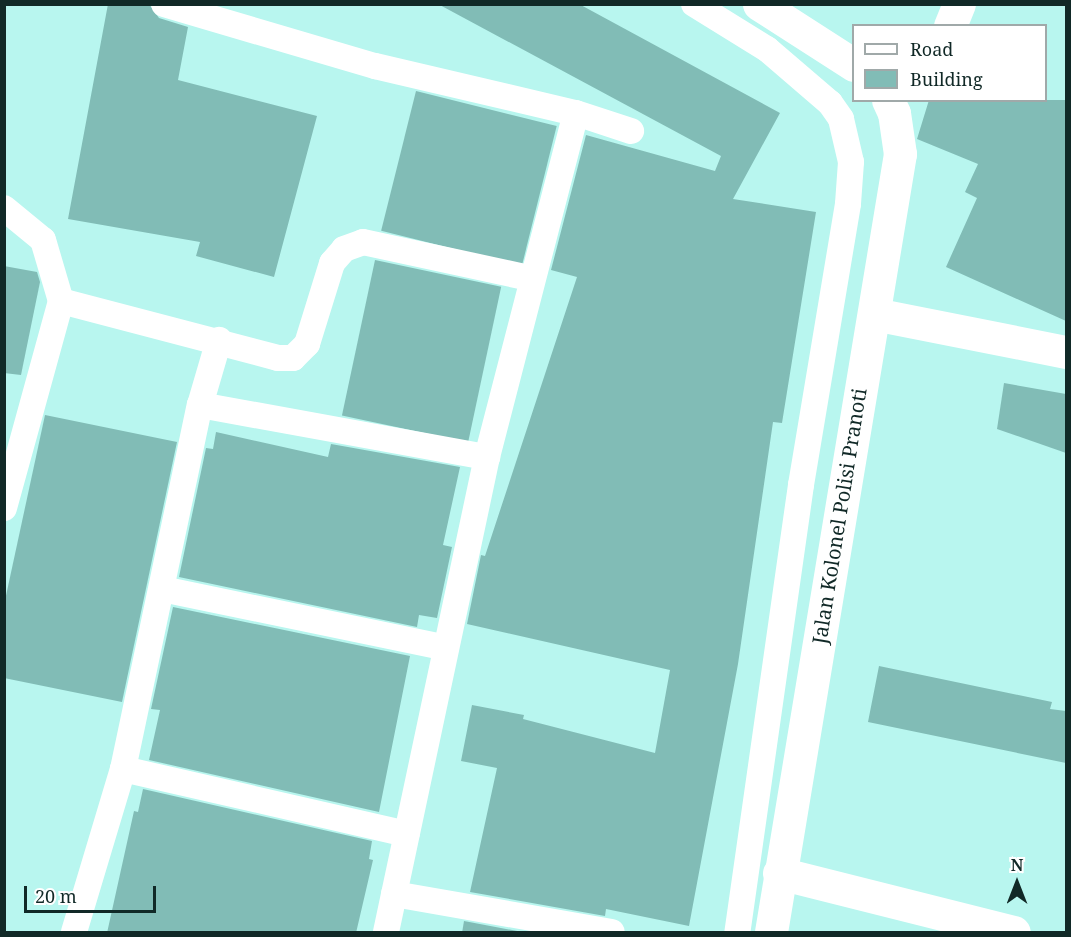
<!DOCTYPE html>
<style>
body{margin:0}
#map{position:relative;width:1071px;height:937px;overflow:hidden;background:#b8f6ef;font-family:"Noto Serif",serif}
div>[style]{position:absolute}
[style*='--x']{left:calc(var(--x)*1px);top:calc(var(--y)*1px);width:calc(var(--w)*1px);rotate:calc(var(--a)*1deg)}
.building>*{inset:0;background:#81bcb6;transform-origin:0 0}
.service>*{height:26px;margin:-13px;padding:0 13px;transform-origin:13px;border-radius:13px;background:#fff}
.minor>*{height:33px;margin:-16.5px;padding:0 16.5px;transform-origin:16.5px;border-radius:16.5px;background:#fff}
.tertiary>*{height:33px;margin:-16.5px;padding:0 16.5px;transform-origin:16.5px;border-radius:16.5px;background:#fff}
span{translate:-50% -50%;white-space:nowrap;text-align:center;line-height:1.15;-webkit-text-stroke:5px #fff;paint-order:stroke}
.street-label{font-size:20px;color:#112927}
.frame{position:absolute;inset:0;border:6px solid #112927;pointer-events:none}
.legend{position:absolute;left:852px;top:24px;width:195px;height:78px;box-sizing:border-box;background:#fff;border:2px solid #a0a9a9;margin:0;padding:8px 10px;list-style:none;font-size:18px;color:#112927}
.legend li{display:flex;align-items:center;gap:12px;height:30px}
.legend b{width:30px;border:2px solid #a0a9a9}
.north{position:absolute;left:987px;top:853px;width:60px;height:60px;-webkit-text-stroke:4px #fff;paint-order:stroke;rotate:0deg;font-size:16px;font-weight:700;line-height:24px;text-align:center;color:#112927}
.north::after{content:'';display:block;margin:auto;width:21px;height:27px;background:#112927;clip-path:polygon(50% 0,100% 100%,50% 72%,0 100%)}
.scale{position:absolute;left:24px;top:886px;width:132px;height:27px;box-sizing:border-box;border:3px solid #112927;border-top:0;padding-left:8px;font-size:18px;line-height:21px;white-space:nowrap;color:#112927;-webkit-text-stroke:4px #fff;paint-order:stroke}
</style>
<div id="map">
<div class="building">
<i style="clip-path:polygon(108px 4px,149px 4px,159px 18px,188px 27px,178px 80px,317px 116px,274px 277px,196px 256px,200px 242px,68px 219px)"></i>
<i style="clip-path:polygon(438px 4px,579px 4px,780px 113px,733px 199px,816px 212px,782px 423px,773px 422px,738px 664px,689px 926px,606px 909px,605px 916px,470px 892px,497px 768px,461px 761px,472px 705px,524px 715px,523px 719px,655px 753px,670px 670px,467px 624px,481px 555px,485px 556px,577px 277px,551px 270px,586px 135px,715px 171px,721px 156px)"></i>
<i style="left:416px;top:91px;width:145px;height:144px;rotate:14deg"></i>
<i style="clip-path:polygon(929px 100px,1066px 100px,1066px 321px,946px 267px,977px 198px,965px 192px,978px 164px,917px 139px)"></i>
<i style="left:375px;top:260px;width:129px;height:159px;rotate:12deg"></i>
<i style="clip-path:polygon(4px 266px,37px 272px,40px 282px,21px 375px,4px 373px)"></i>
<i style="clip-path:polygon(1004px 383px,1066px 394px,1066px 453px,997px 429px)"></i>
<i style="clip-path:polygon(45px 415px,177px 442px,122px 702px,4px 678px,4px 605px)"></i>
<i style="clip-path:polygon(216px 432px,328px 457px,331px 444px,460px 467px,443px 545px,452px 547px,437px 618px,419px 615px,417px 627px,179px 577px,206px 448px,213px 449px)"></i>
<i style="clip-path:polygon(173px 607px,410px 656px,379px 812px,149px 760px,160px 710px,151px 709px)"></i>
<i style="clip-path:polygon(879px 666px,1052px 702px,1050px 709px,1066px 711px,1066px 763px,868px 722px)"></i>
<i style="clip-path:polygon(143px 789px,372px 841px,369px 859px,373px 860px,356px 933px,107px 933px,134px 811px,138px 812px)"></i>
<i style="clip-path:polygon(464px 921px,528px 933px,462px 933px)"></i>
</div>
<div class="service">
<i style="--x:164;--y:4;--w:220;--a:16.4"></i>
<i style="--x:375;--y:66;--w:206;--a:13.2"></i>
<i style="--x:576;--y:113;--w:58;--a:18.1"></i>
<i style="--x:694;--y:4;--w:86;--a:31.7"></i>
<i style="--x:767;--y:49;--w:83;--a:40.6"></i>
<i style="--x:830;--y:103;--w:19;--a:55"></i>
<i style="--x:841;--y:119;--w:44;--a:76.9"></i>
<i style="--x:851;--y:162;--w:42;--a:94.1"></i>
<i style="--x:848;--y:204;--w:285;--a:99.5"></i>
<i style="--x:801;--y:485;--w:452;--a:98.1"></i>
<i style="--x:4;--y:208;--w:50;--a:39.4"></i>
<i style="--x:43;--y:240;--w:64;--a:73.6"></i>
<i style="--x:61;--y:301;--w:215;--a:105.4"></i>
<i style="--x:61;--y:301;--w:224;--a:14.7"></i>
<i style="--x:278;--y:358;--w:15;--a:0"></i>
<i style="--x:293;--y:358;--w:20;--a:-45"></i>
<i style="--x:307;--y:344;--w:85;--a:-72.8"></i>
<i style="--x:332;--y:263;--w:18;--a:-49"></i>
<i style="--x:344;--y:249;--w:20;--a:-20"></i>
<i style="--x:363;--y:242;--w:171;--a:12.2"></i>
<i style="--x:200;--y:405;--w:68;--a:-73.7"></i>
<i style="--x:162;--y:589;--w:290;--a:11.7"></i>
<i style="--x:123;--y:769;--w:291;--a:12.9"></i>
<i style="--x:394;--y:894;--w:221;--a:9.9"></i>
<i style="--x:74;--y:932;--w:170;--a:-73.3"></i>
<i style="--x:123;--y:769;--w:372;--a:-78.1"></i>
<i style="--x:200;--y:405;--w:292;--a:10.3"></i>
<i style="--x:386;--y:932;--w:486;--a:-78"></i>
<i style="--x:487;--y:457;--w:355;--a:-75.5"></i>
</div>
<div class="minor">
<i style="--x:950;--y:26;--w:24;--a:-68"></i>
<i style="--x:874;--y:314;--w:196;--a:11.2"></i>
<i style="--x:779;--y:873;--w:242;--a:14.1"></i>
</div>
<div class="tertiary">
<i style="--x:759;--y:4;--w:113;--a:32.7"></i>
<i style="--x:771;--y:932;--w:789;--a:-80.59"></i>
<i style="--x:900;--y:154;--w:41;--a:-98.3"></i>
<i style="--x:894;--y:113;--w:14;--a:-115"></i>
</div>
<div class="street-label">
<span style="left:839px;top:516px;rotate:-81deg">Jalan Kolonel Polisi Pranoti</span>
</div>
<div class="frame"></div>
<ul class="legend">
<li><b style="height:8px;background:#fff"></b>Road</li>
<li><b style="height:16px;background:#81bcb6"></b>Building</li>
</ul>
<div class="north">N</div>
<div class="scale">20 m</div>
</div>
